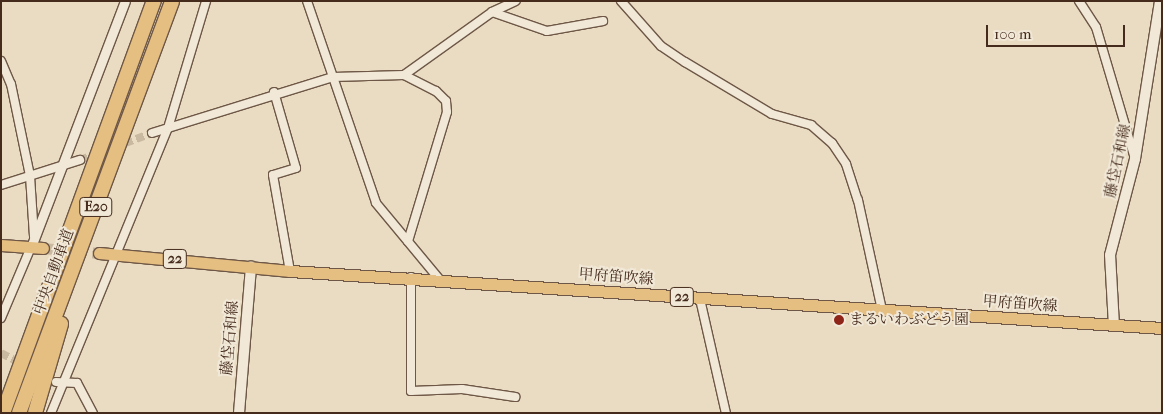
<!DOCTYPE html>
<meta charset="utf-8">
<style>
body{margin:0}
#map{position:relative;width:1163px;height:414px;overflow:hidden;background:#eadcc2;font-family:"IM FELL French Canon","Noto Serif JP",serif}
div>[style]{position:absolute}
[style*='--x']{left:calc(var(--x)*1px);top:calc(var(--y)*1px);width:calc(var(--w)*1px);rotate:calc(var(--a)*1deg)}
.minor-tunnel>*{height:8px;margin-top:-4px;transform-origin:0;background:repeating-linear-gradient(90deg,#c9b9a1 0 8px,transparent 0 12px)}
.primary-tunnel>*{height:11px;margin-top:-5.5px;transform-origin:0;background:repeating-linear-gradient(90deg,#c9b9a1 0 11px,transparent 0 16.5px)}
.roads{filter:drop-shadow(1px 0 #6e5746) drop-shadow(-1px 0 #6e5746) drop-shadow(0 1px #6e5746) drop-shadow(0 -1px #6e5746)}
.minor>*{height:8px;margin:-4px;padding:0 4px;transform-origin:4px;border-radius:4px;background:#f1e8d7}
.tertiary>*{height:9px;margin:-4.5px;padding:0 4.5px;transform-origin:4.5px;border-radius:4.5px;background:#f1e8d7}
.secondary>*{height:10px;margin:-5px;padding:0 5px;transform-origin:5px;border-radius:5px;background:#f1e8d7}
.primary>*{height:11px;margin:-5.5px;padding:0 5.5px;transform-origin:5.5px;border-radius:5.5px;background:#e5be81}
.motorway>*{height:14px;margin:-7px;padding:0 7px;transform-origin:7px;border-radius:7px;background:#e5be81}
.dots>*{width:14px;height:14px;translate:-50% -50%;box-sizing:border-box;border:2px solid #f1e8d7;border-radius:50%}
span{translate:-50% -50%;white-space:nowrap;text-align:center;line-height:1.15;-webkit-text-stroke:4px #f1e8d7;paint-order:stroke}
.shield-label span{padding:1px 4px;background:#f1e8d7;border:1px solid;border-radius:4px;-webkit-text-stroke-width:0}
.shield-label{font-size:14px;color:#452b1c;font-weight:700}
.street-label{font-size:15px;color:#452b1c}
.poi-label{font-size:15px;color:#452b1c}
.left{translate:0 -50%;text-align:left}
.frame{position:absolute;inset:0;border:2px solid #452b1c;pointer-events:none}
.scale{position:absolute;left:986px;top:25px;width:139px;height:22px;box-sizing:border-box;border:2px solid #452b1c;border-top:0;padding-left:6px;font-size:15px;line-height:18px;white-space:nowrap;color:#452b1c;-webkit-text-stroke:4px #f1e8d7;paint-order:stroke}
</style>
<div id="map">
<div class="minor-tunnel">
<i style="--x:80;--y:160;--w:77;--a:-20.6"></i>
<i style="--x:1;--y:353;--w:62;--a:27.8"></i>
</div>
<div class="primary-tunnel">
<i style="--x:43;--y:248;--w:56;--a:5.1"></i>
</div>
<div class="roads">
<div class="minor">
<i style="--x:307;--y:1;--w:213;--a:71.1"></i>
<i style="--x:376;--y:203;--w:99;--a:50.3"></i>
<i style="--x:621;--y:1;--w:60;--a:48.4"></i>
<i style="--x:661;--y:46;--w:29;--a:34"></i>
<i style="--x:685;--y:62;--w:101;--a:30.9"></i>
<i style="--x:772;--y:114;--w:41;--a:15.8"></i>
<i style="--x:811;--y:125;--w:28;--a:41"></i>
<i style="--x:832;--y:143;--w:25;--a:56"></i>
<i style="--x:846;--y:164;--w:38;--a:72"></i>
<i style="--x:858;--y:200;--w:113;--a:77.7"></i>
<i style="--x:1079;--y:1;--w:31;--a:57"></i>
<i style="--x:1096;--y:27;--w:138;--a:73.5"></i>
<i style="--x:492;--y:12;--w:58;--a:19.1"></i>
<i style="--x:547;--y:31;--w:57;--a:-10.1"></i>
<i style="--x:1;--y:61;--w:25;--a:67"></i>
<i style="--x:11;--y:84;--w:94;--a:78.3"></i>
<i style="--x:30;--y:176;--w:61;--a:86.2"></i>
<i style="--x:404;--y:75;--w:36;--a:27"></i>
<i style="--x:436;--y:91;--w:14;--a:45"></i>
<i style="--x:446;--y:101;--w:11;--a:85"></i>
<i style="--x:447;--y:112;--w:135;--a:106.8"></i>
<i style="--x:274;--y:92;--w:79;--a:73.9"></i>
<i style="--x:296;--y:168;--w:24;--a:163"></i>
<i style="--x:273;--y:175;--w:97;--a:80"></i>
<i style="--x:152;--y:133;--w:189;--a:-17.2"></i>
<i style="--x:333;--y:77;--w:71;--a:-1.6"></i>
<i style="--x:404;--y:75;--w:108;--a:-35.6"></i>
<i style="--x:492;--y:12;--w:26;--a:-25"></i>
<i style="--x:1;--y:185;--w:83;--a:-17.6"></i>
<i style="--x:411;--y:277;--w:114;--a:90"></i>
<i style="--x:411;--y:391;--w:51;--a:-2.2"></i>
<i style="--x:462;--y:389;--w:54;--a:8.6"></i>
<i style="--x:700;--y:299;--w:117;--a:77.2"></i>
<i style="--x:1;--y:318;--w:77;--a:-67.1"></i>
<i style="--x:56;--y:382;--w:21;--a:3"></i>
<i style="--x:77;--y:383;--w:34;--a:62"></i>
<i style="--x:51;--y:413;--w:308;--a:-67.7"></i>
<i style="--x:168;--y:128;--w:133;--a:-73.3"></i>
</div>
<div class="tertiary">
<i style="--x:31;--y:247;--w:263;--a:-69.1"></i>
</div>
<div class="secondary">
<i style="--x:1114;--y:326;--w:71;--a:-93.2"></i>
<i style="--x:1110;--y:255;--w:99;--a:-75.4"></i>
<i style="--x:1135;--y:159;--w:160;--a:-81"></i>
<i style="--x:239;--y:413;--w:147;--a:-85.3"></i>
</div>
<div class="primary">
<i style="--x:1;--y:245;--w:42;--a:4.1"></i>
<i style="--x:99;--y:253;--w:192;--a:5.4"></i>
<i style="--x:290;--y:271;--w:874;--a:3.74"></i>
</div>
<div class="motorway">
<i style="--x:3;--y:413;--w:439;--a:-69.9"></i>
<i style="--x:19;--y:413;--w:439;--a:-69.6"></i>
<i style="--x:35;--y:413;--w:93;--a:-73.7"></i>
</div>
</div>
<div class="dots">
<i style="left:839px;top:320px;background:#8f2418"></i>
</div>
<div class="shield-label">
<span style="left:96px;top:207px">E20</span>
<span style="left:175px;top:259px">22</span>
<span style="left:682px;top:297px">22</span>
</div>
<div class="street-label">
<span style="left:1118px;top:161px;rotate:-78deg">藤垈石和線</span>
<span style="left:54px;top:272px;rotate:-70deg">中央自動車道</span>
<span style="left:616px;top:277px;rotate:4deg">甲府笛吹線</span>
<span style="left:1020px;top:304px;rotate:4deg">甲府笛吹線</span>
<span style="left:230px;top:338px;rotate:-85deg">藤垈石和線</span>
</div>
<div class="poi-label">
<span class="left" style="left:849px;top:320px">まるいわぶどう園</span>
</div>
<div class="frame"></div>
<div class="scale">100 m</div>
</div>
